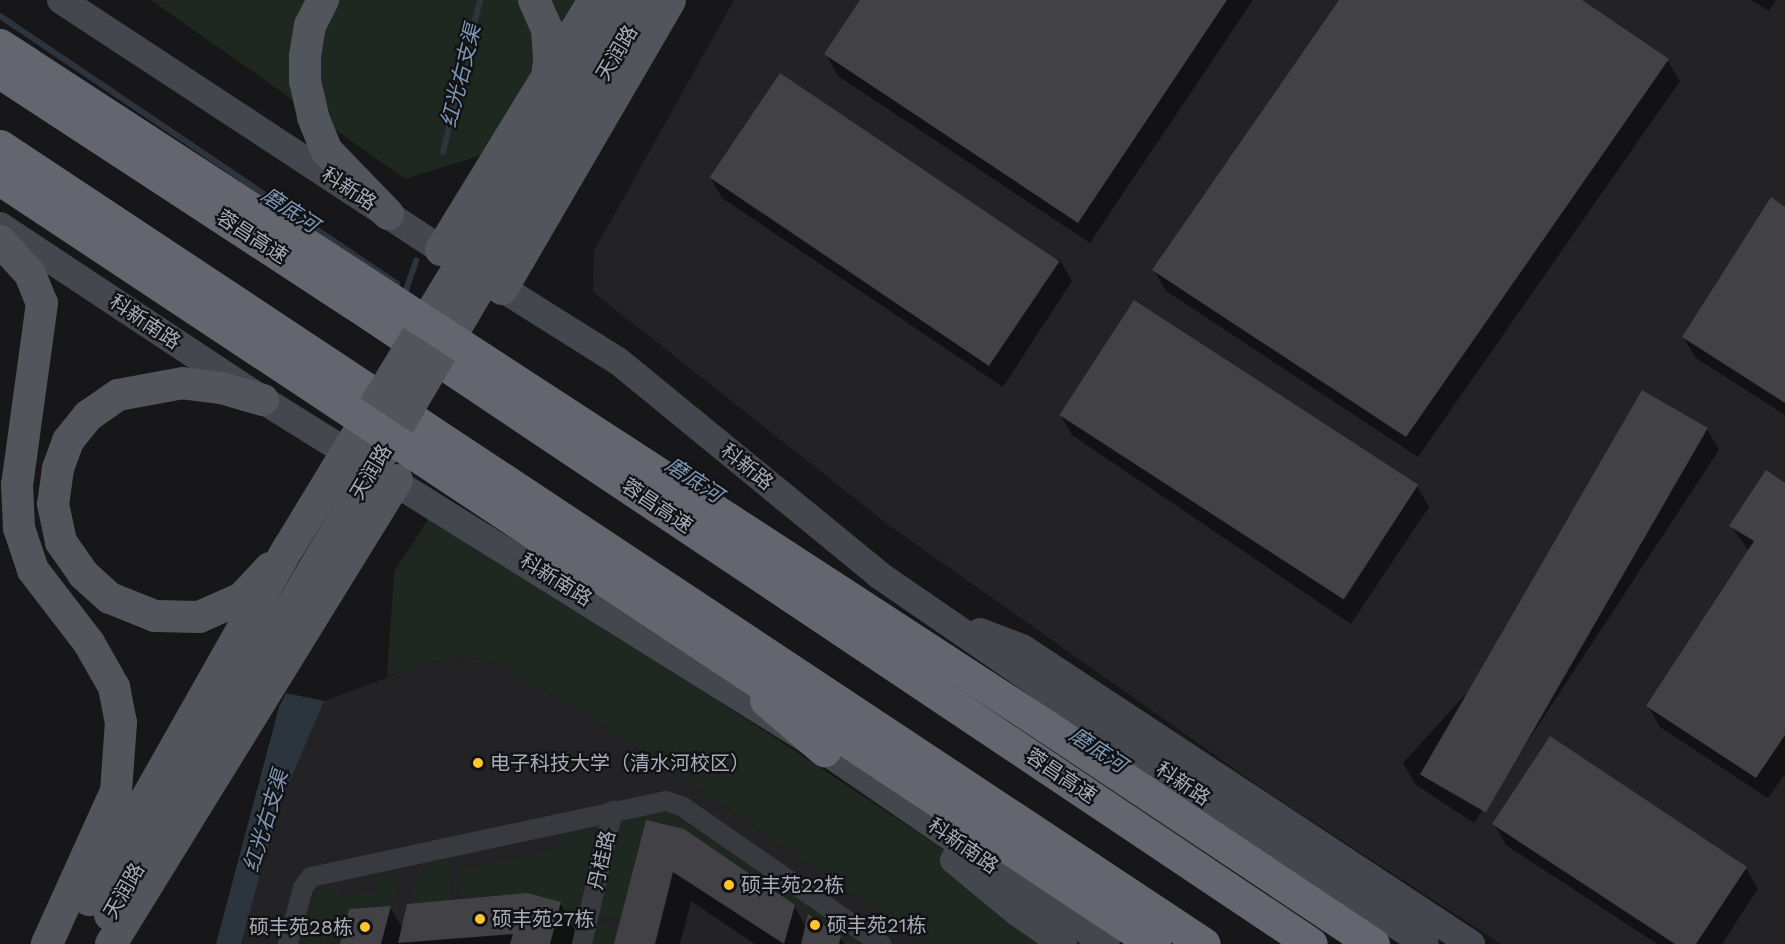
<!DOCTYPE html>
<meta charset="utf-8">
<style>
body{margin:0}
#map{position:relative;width:1785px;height:944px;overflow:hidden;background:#171719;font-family:"Work Sans","Noto Sans SC",sans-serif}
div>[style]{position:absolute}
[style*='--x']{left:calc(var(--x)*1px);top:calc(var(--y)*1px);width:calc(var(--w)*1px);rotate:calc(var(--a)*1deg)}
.built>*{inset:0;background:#232326}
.green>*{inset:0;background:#1e2720}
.water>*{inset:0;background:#2c353e}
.shadow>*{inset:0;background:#0007}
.stream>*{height:6px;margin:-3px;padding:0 3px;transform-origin:3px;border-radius:3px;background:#2c353e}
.building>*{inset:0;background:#414146;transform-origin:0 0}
.street>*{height:20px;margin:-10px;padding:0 10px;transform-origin:10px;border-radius:10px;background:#393a40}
.secondary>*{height:28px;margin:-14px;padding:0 14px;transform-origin:14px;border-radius:14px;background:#45474e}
.primary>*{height:32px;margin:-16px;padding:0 16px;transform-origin:16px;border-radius:16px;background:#53555d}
.highway>*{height:33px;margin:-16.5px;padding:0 16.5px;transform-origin:16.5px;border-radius:16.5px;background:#63666f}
.primary-bridge>*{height:32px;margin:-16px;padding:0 16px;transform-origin:16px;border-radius:16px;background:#53555d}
.highway-bridge>*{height:33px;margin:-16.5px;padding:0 16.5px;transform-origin:16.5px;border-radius:16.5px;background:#63666f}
.dots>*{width:16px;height:16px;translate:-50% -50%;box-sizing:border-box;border:3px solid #121214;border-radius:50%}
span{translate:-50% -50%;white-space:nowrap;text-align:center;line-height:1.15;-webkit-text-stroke:4.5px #121214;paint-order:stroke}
.street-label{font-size:20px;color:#a8acba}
.poi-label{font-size:20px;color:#a8acba}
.left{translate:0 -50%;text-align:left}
.right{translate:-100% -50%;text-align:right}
.water-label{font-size:21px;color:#7d98b6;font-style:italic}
</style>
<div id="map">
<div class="built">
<i style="clip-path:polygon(734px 0,1785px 0,1785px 944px,1501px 944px,1270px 794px,890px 526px,593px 292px,594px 251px)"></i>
<i style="clip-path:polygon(460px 656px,499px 663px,591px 717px,929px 944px,241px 944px,278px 809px,324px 701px,426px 663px)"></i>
</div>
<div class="green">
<i style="clip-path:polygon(151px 0,576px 0,485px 154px,405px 179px)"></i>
<i style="clip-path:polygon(433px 512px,1087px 944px,929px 944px,591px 717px,499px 663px,460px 656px,426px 663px,387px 677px,394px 572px)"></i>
<i style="clip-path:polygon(665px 810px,765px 874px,761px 882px,684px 829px,646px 820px,620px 920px,597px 915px,620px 826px,637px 815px)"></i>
<i style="clip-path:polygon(586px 827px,598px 840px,573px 944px,550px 944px,561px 902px,527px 893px,461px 899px,457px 871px,564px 847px,563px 831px)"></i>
<i style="clip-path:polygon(449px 858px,451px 900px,411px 904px,415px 879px,430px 862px)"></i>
<i style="clip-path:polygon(388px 870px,398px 879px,391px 906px,349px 909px,340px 944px,300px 943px,315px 890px,336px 882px,340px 898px,376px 891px,373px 873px)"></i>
<i style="clip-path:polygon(775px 880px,862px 941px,864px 944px,839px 944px,840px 936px,769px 888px)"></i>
<i style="clip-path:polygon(595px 923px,618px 928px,614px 944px,592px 944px)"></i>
</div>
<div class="water">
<i style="clip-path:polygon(286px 693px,324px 701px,278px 809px,241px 944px,216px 944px,279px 707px)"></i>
</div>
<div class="shadow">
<i style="clip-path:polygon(862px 0,1253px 0,1090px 243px,838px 76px,826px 54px)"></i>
<i style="clip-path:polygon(1341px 0,1580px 0,1667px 60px,1680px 81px,1418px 457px,1166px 291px,1154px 270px)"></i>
<i style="clip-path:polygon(1751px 0,1776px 0,1769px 11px)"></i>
<i style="clip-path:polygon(710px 177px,1060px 260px,1072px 281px,1003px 387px,722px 198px)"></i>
<i style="clip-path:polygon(1785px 209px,1785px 415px,1696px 358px,1683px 337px)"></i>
<i style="clip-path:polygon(1135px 302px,1417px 486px,1429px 507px,1351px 624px,1072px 435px,1060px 414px)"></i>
<i style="clip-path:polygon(1707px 429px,1719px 450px,1474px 823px,1415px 784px,1403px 763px)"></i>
<i style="clip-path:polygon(1785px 485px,1785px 774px,1768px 798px,1660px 727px,1648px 706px,1749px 551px,1731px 526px)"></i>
<i style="clip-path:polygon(647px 821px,794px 906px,806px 928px,839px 937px,844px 944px,755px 944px,691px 901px,680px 944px,616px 944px)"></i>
<i style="clip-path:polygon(1494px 824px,1746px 868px,1758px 889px,1722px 944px,1657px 944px,1506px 845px)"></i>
<i style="clip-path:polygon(560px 903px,577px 934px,575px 944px,342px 944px,390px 907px,403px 929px)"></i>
</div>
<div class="stream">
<i style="--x:0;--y:16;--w:479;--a:34"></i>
<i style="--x:443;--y:152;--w:156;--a:-76.3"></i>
<i style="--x:406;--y:290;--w:31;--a:-71"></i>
</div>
<div class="building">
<i style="clip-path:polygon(860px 0,1227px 0,1078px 223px,824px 54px)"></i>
<i style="clip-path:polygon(1339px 0,1582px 0,1669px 59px,1406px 437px,1152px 270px)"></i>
<i style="left:780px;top:73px;width:337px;height:126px;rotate:34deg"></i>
<i style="clip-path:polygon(1771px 197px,1785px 207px,1785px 403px,1682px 337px)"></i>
<i style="left:1134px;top:300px;width:339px;height:137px;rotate:33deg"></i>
<i style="left:1642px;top:390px;width:76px;height:444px;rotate:30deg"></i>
<i style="clip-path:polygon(1766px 470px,1785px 483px,1785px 735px,1756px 778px,1646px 706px,1754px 541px,1729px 526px)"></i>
<i style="clip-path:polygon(1550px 736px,1747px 867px,1696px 944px,1675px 944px,1492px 824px)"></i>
<i style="clip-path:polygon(646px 820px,684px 829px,795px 905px,784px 944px,673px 872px,655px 944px,614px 944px)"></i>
<i style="clip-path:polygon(527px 893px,561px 902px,550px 944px,510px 944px,513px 934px,398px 943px,407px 904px)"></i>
<i style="clip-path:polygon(391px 906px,381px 944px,340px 944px,349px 909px)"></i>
<i style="clip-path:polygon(808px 914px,841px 936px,839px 944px,801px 944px)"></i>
</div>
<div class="street">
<i style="--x:288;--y:944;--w:58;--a:-75"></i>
<i style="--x:303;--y:888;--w:14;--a:-54"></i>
<i style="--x:311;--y:877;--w:363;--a:-12.1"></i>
<i style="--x:666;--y:801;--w:18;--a:19"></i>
<i style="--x:683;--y:807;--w:241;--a:34.7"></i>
<i style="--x:582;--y:944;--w:137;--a:-76.9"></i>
</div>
<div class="secondary">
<i style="--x:61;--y:0;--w:455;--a:33.3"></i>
<i style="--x:441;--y:250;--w:209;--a:32.1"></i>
<i style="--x:618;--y:361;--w:338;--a:39.3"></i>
<i style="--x:879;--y:575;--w:460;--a:34.5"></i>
<i style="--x:1258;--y:835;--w:199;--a:33.1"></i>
<i style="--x:0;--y:226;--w:315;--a:33.5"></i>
<i style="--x:263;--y:400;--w:661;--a:31.96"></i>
<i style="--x:824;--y:750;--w:342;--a:34.5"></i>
<i style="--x:980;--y:632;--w:45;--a:20.9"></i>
<i style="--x:1022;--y:648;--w:538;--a:33.39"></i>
<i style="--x:954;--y:860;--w:82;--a:39.5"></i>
<i style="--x:1017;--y:912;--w:56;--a:34.8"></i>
</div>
<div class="primary">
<i style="--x:323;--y:0;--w:28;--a:117"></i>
<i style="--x:310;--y:25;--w:31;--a:99"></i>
<i style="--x:305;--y:56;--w:25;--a:90"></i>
<i style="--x:305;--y:81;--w:37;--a:77"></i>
<i style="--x:313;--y:117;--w:37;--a:68"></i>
<i style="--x:327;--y:151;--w:88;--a:45.9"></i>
<i style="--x:0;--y:241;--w:45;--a:47.7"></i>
<i style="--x:30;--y:274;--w:31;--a:68"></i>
<i style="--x:42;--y:303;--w:184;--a:97.8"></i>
<i style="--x:17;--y:485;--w:43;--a:87.3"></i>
<i style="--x:19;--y:528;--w:44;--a:71.6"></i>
<i style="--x:33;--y:570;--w:92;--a:52.5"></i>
<i style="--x:89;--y:643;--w:51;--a:60.4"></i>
<i style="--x:114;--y:687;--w:36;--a:79"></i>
<i style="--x:121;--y:722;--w:69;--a:94.1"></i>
<i style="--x:116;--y:791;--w:168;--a:114.3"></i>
<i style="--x:441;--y:250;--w:293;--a:-58.5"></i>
<i style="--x:502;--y:289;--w:334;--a:-59.8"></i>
<i style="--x:263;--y:400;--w:44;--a:-164.1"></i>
<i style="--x:221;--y:388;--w:38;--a:-173"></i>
<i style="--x:183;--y:383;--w:66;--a:169.5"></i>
<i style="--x:118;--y:395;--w:37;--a:145"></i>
<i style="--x:88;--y:416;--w:32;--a:129"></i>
<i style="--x:68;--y:441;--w:30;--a:110"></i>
<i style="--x:58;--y:469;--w:35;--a:98"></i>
<i style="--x:53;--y:504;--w:39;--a:78"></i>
<i style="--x:61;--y:542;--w:39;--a:55"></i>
<i style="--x:83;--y:574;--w:36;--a:42"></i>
<i style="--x:110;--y:598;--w:48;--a:21.8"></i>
<i style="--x:155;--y:616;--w:44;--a:1.3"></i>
<i style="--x:199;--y:617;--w:47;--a:-23.8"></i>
<i style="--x:242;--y:598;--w:41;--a:-47"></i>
<i style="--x:111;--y:944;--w:545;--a:-58.35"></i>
</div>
<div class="highway">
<i style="--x:0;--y:45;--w:31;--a:33"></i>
<i style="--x:0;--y:72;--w:424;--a:33.2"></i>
<i style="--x:355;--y:304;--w:1150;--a:33.8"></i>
<i style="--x:0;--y:146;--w:1444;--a:33.54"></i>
<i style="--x:766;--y:700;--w:77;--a:40.8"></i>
</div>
<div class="primary-bridge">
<i style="--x:534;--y:0;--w:32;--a:66"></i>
<i style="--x:547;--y:29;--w:32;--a:86"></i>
<i style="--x:549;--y:61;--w:60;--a:96.7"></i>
<i style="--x:89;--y:900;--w:406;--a:-60.5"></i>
<i style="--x:289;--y:547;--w:640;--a:-58.74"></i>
<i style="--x:110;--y:915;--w:1062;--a:-59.5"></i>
</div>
<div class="highway-bridge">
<i style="--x:26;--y:62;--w:1217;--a:33.06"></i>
<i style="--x:1046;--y:726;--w:393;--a:33.7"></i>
<i style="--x:0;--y:179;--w:1385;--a:33.54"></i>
</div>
<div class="dots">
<i style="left:478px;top:763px;background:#fcc52c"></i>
<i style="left:729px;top:885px;background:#fcc52c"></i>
<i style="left:480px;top:919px;background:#fcc52c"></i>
<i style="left:815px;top:925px;background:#fcc52c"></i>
<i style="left:365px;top:927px;background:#fcc52c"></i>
</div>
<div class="street-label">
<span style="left:617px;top:53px;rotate:-59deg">天润路</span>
<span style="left:349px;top:189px;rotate:33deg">科新路</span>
<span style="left:252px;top:237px;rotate:33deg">蓉昌高速</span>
<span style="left:145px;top:322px;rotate:34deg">科新南路</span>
<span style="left:747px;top:467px;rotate:39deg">科新路</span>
<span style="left:371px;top:472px;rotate:-59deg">天润路</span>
<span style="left:657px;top:506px;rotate:34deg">蓉昌高速</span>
<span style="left:556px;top:580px;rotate:32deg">科新南路</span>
<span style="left:1061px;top:776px;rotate:34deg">蓉昌高速</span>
<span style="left:1183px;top:784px;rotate:34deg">科新路</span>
<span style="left:963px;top:846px;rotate:35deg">科新南路</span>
<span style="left:602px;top:860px;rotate:-77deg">丹桂路</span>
<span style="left:124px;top:891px;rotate:-60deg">天润路</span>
</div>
<div class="poi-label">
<span class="left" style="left:490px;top:763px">电子科技大学（清水河校区）</span>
<span class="left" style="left:741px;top:885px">硕丰苑22栋</span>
<span class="left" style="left:492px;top:919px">硕丰苑27栋</span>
<span class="left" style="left:827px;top:925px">硕丰苑21栋</span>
<span class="right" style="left:353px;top:927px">硕丰苑28栋</span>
</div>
<div class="water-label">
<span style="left:461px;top:76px;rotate:-76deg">红光右支渠</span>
<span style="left:290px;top:210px;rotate:34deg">磨底河</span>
<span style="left:694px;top:480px;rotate:34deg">磨底河</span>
<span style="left:1098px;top:750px;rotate:34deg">磨底河</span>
<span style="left:266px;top:821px;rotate:-73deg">红光右支渠</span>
</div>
</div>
